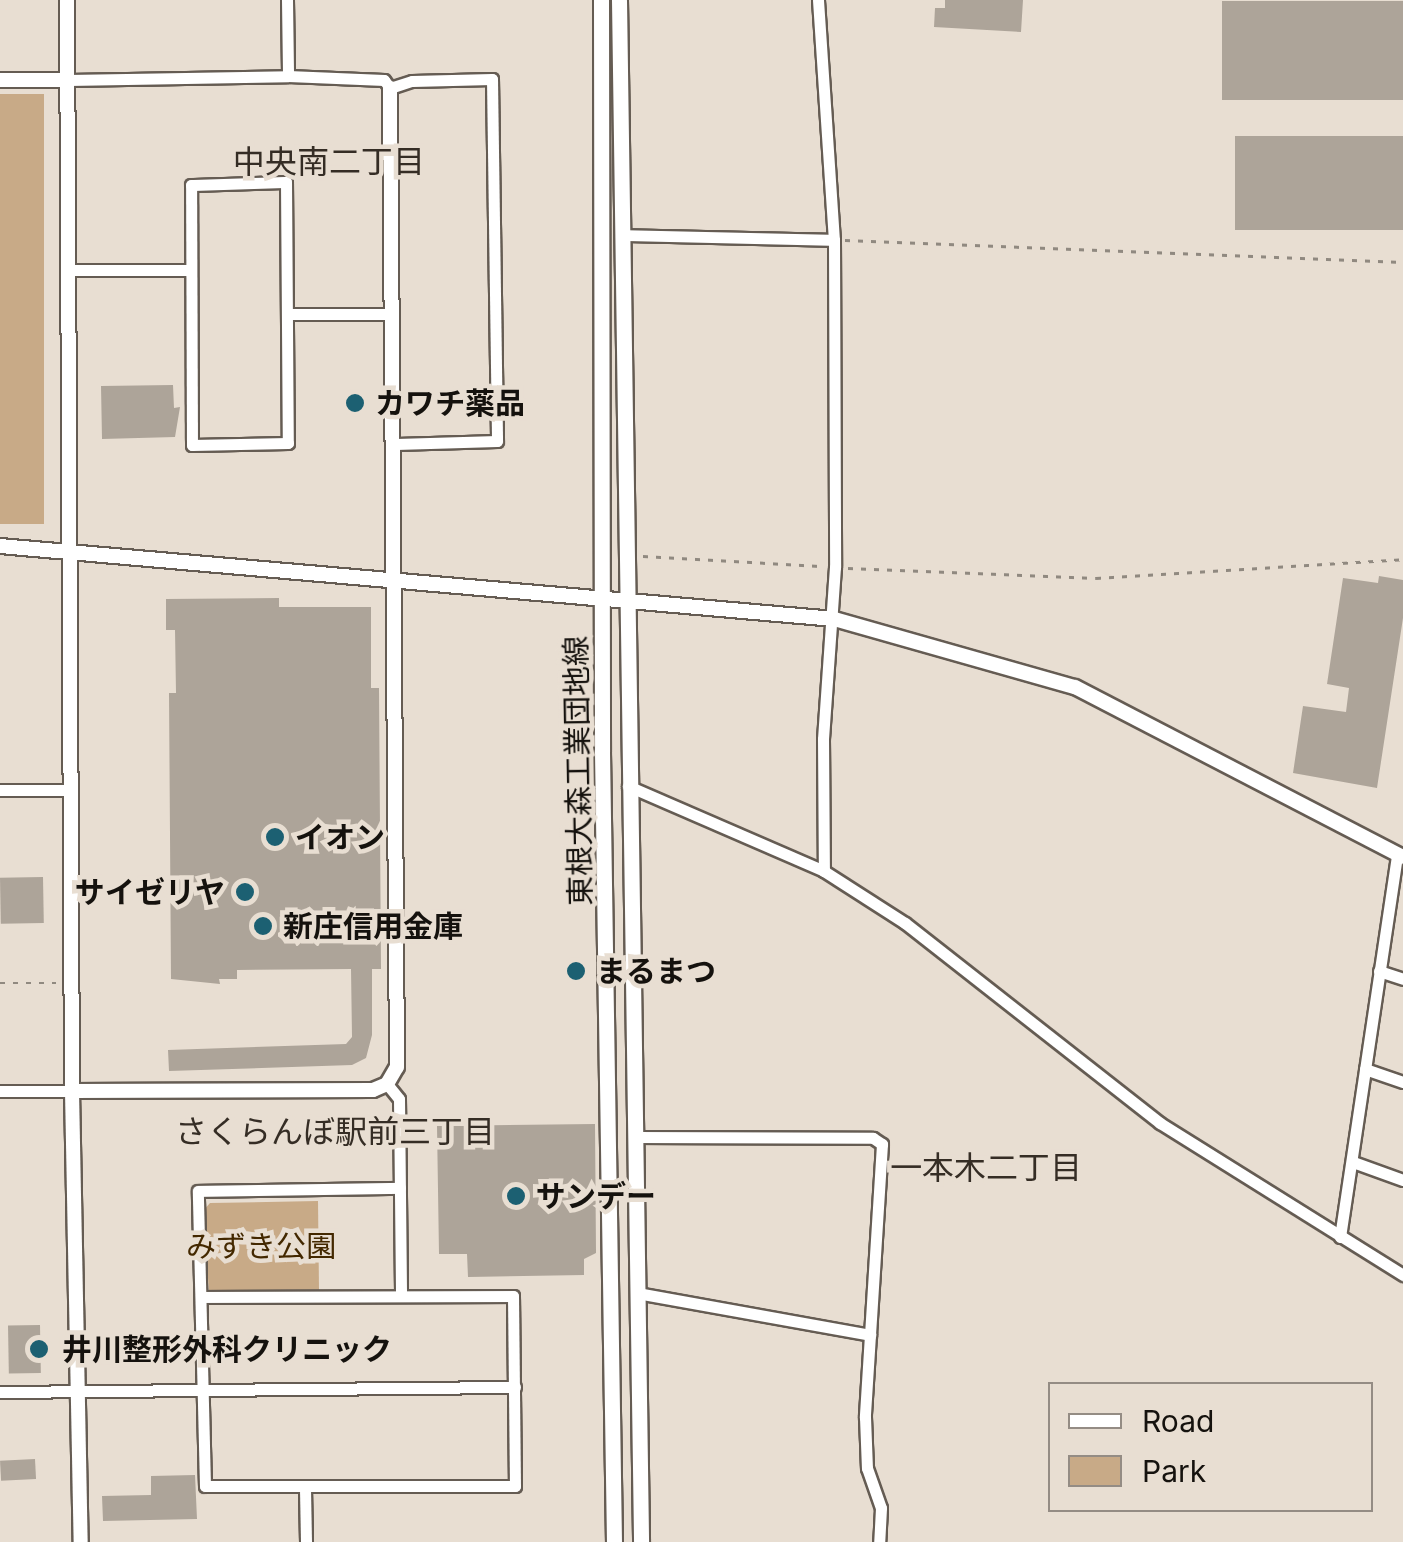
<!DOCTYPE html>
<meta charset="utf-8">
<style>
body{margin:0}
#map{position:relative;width:1403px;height:1542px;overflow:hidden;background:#e8ded2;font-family:Inter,"Noto Sans JP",sans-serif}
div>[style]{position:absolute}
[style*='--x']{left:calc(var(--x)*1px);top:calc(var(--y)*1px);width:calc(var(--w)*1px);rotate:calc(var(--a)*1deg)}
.green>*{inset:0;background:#c8aa87;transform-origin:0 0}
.building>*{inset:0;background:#ada499;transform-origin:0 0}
.path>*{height:2.5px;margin-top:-1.25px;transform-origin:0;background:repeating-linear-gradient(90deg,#908980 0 5px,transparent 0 13px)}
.roads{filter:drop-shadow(2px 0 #655c53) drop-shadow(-2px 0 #655c53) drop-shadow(0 2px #655c53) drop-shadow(0 -2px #655c53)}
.minor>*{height:11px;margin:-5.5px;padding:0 5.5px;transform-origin:5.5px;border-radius:5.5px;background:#fff}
.tertiary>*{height:14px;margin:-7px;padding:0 7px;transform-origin:7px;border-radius:7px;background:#fff}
.secondary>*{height:15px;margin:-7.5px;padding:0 7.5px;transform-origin:7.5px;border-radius:7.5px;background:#fff}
.dots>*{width:28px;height:28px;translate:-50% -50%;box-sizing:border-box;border:5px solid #e8ded2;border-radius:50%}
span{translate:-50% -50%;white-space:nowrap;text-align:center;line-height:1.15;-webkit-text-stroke:9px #e8ded2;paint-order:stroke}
.poi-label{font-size:30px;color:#15120e;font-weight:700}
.left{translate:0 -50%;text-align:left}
.right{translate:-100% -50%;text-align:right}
.street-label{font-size:30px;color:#15120e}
.park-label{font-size:30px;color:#432800}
.neighbourhood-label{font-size:32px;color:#352d25}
.legend{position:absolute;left:1048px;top:1382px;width:325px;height:130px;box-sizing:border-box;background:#e8ded2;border:2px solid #948c84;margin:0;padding:12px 18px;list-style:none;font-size:30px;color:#15120e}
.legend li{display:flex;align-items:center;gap:20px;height:50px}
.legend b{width:50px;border:2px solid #948c84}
</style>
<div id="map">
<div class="green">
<i style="left:0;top:94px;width:44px;height:430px"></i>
<i style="clip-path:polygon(318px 1201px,319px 1290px,209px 1292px,203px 1211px,210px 1203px)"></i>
</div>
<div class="building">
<i style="clip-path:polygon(945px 0,1023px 0,1021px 32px,934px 27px,935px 8px,945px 8px)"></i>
<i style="left:1403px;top:1px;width:99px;height:181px;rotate:90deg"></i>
<i style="left:1235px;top:136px;width:168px;height:94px"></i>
<i style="clip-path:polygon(173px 385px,174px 408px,180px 407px,175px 437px,102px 439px,101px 386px)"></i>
<i style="clip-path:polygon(1379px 576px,1403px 580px,1403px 618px,1377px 788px,1293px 773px,1303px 706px,1346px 712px,1349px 688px,1327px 684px,1343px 578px,1378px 583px)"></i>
<i style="clip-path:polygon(279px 598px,279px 607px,371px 607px,371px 688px,379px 688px,381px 969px,372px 969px,372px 1035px,366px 1058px,352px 1065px,169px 1071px,168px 1050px,346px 1044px,352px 1037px,351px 969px,237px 970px,237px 979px,219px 979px,220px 984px,171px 979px,169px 693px,176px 693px,175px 630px,166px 630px,166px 599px)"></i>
<i style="left:43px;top:877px;width:46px;height:43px;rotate:89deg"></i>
<i style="clip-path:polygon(595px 1124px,596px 1253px,584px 1259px,584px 1275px,468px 1277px,467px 1254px,439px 1254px,437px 1126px)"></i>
<i style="left:40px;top:1325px;width:48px;height:32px;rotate:89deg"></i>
<i style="left:35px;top:1459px;width:20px;height:35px;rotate:87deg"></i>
<i style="clip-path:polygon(195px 1475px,197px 1519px,103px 1521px,102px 1496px,151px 1495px,151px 1476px)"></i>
</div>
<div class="path">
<i style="--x:845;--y:240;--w:558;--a:2.26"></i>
<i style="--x:643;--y:556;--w:177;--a:3.2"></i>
<i style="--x:848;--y:568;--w:248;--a:2.3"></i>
<i style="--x:1096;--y:578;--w:308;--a:-3.5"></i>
<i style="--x:0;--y:983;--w:56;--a:0"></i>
</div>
<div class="roads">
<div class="minor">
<i style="--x:287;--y:0;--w:76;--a:89.2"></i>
<i style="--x:818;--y:0;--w:241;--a:86.2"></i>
<i style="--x:834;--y:240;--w:327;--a:89.8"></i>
<i style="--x:835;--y:567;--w:172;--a:94"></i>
<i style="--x:823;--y:739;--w:132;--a:89.6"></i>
<i style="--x:68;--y:80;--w:220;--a:-1"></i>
<i style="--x:288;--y:76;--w:96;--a:2.4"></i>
<i style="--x:384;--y:80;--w:10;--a:53"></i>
<i style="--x:390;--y:88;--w:23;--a:-18"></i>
<i style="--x:412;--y:81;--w:80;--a:-1.4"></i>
<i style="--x:492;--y:79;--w:362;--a:89.2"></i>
<i style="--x:497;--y:441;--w:101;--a:178.3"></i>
<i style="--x:286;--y:182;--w:261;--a:89.6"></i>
<i style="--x:288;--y:443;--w:96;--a:178.8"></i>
<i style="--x:192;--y:445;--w:260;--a:-90.2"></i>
<i style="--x:191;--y:185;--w:95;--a:-1.8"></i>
<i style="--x:621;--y:235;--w:213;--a:1.3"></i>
<i style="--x:69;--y:270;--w:119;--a:0"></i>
<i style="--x:291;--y:314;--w:101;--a:0"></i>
<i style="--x:628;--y:786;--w:214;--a:23.4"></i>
<i style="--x:824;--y:871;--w:96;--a:32.7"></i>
<i style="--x:905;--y:923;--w:324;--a:38.1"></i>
<i style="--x:1160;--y:1123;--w:287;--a:32"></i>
<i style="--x:0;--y:790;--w:70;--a:0"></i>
<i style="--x:1379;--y:971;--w:25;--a:18"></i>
<i style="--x:1365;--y:1069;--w:40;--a:18.9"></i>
<i style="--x:387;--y:1084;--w:19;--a:51"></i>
<i style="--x:399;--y:1099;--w:195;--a:89.4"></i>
<i style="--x:0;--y:1091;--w:72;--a:0"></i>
<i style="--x:634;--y:1137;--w:239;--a:0.2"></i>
<i style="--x:873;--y:1138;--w:11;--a:34"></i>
<i style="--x:882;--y:1144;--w:274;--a:93.6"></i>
<i style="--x:865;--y:1417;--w:51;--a:87.8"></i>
<i style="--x:867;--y:1468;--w:42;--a:70.7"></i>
<i style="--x:881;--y:1508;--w:34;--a:93"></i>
<i style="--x:1353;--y:1162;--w:53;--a:19.8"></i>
<i style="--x:1340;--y:1237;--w:387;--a:-81.5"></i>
<i style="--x:637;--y:1293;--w:237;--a:10.2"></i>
<i style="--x:201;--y:1297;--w:312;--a:-0.2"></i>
<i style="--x:513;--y:1296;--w:190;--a:89.4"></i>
<i style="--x:515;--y:1486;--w:310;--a:180"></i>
<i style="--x:205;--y:1486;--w:295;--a:-91.4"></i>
<i style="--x:198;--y:1191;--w:202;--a:-0.9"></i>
<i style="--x:0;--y:1392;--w:515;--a:-0.56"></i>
<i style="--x:305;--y:1489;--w:53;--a:88.9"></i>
</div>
<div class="tertiary">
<i style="--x:67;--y:0;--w:1091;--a:89.74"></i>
<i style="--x:72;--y:1091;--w:451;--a:88.9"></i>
<i style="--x:0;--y:80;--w:68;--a:0"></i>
<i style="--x:0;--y:546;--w:837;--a:5"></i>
<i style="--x:834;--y:619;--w:250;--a:15.8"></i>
<i style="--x:1075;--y:687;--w:369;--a:27.4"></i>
<i style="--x:72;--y:1091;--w:301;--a:-0.2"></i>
<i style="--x:373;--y:1090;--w:15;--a:-23"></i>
<i style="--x:387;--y:1084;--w:20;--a:-60"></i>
<i style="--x:397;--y:1067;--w:979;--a:-90.41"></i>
</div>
<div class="secondary">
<i style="--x:601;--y:0;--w:752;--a:89.92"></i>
<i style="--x:602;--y:752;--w:790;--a:89.13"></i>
<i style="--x:619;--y:0;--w:1542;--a:89.18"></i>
</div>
</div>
<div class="dots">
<i style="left:355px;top:403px;background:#1c6072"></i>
<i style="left:275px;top:837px;background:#1c6072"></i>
<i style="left:245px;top:892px;background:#1c6072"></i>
<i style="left:263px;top:926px;background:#1c6072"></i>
<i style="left:576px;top:971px;background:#1c6072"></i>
<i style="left:516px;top:1196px;background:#1c6072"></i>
<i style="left:39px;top:1349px;background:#1c6072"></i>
</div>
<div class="poi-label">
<span class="left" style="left:375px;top:403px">カワチ薬品</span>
<span class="left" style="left:295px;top:837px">イオン</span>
<span class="right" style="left:225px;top:892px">サイゼリヤ</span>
<span class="left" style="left:283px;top:926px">新庄信用金庫</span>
<span class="left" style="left:596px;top:971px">まるまつ</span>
<span class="left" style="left:536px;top:1196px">サンデー</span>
<span class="left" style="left:62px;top:1349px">井川整形外科クリニック</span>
</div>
<div class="street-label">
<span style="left:578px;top:771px;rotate:-91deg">東根大森工業団地線</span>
</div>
<div class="park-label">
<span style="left:261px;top:1246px">みずき公園</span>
</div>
<div class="neighbourhood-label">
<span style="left:329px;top:162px">中央南二丁目</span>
<span style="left:335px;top:1132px">さくらんぼ駅前三丁目</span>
<span style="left:986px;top:1168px">一本木二丁目</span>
</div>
<ul class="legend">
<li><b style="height:12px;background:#fff"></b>Road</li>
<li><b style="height:28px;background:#c8aa87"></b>Park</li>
</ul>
</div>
